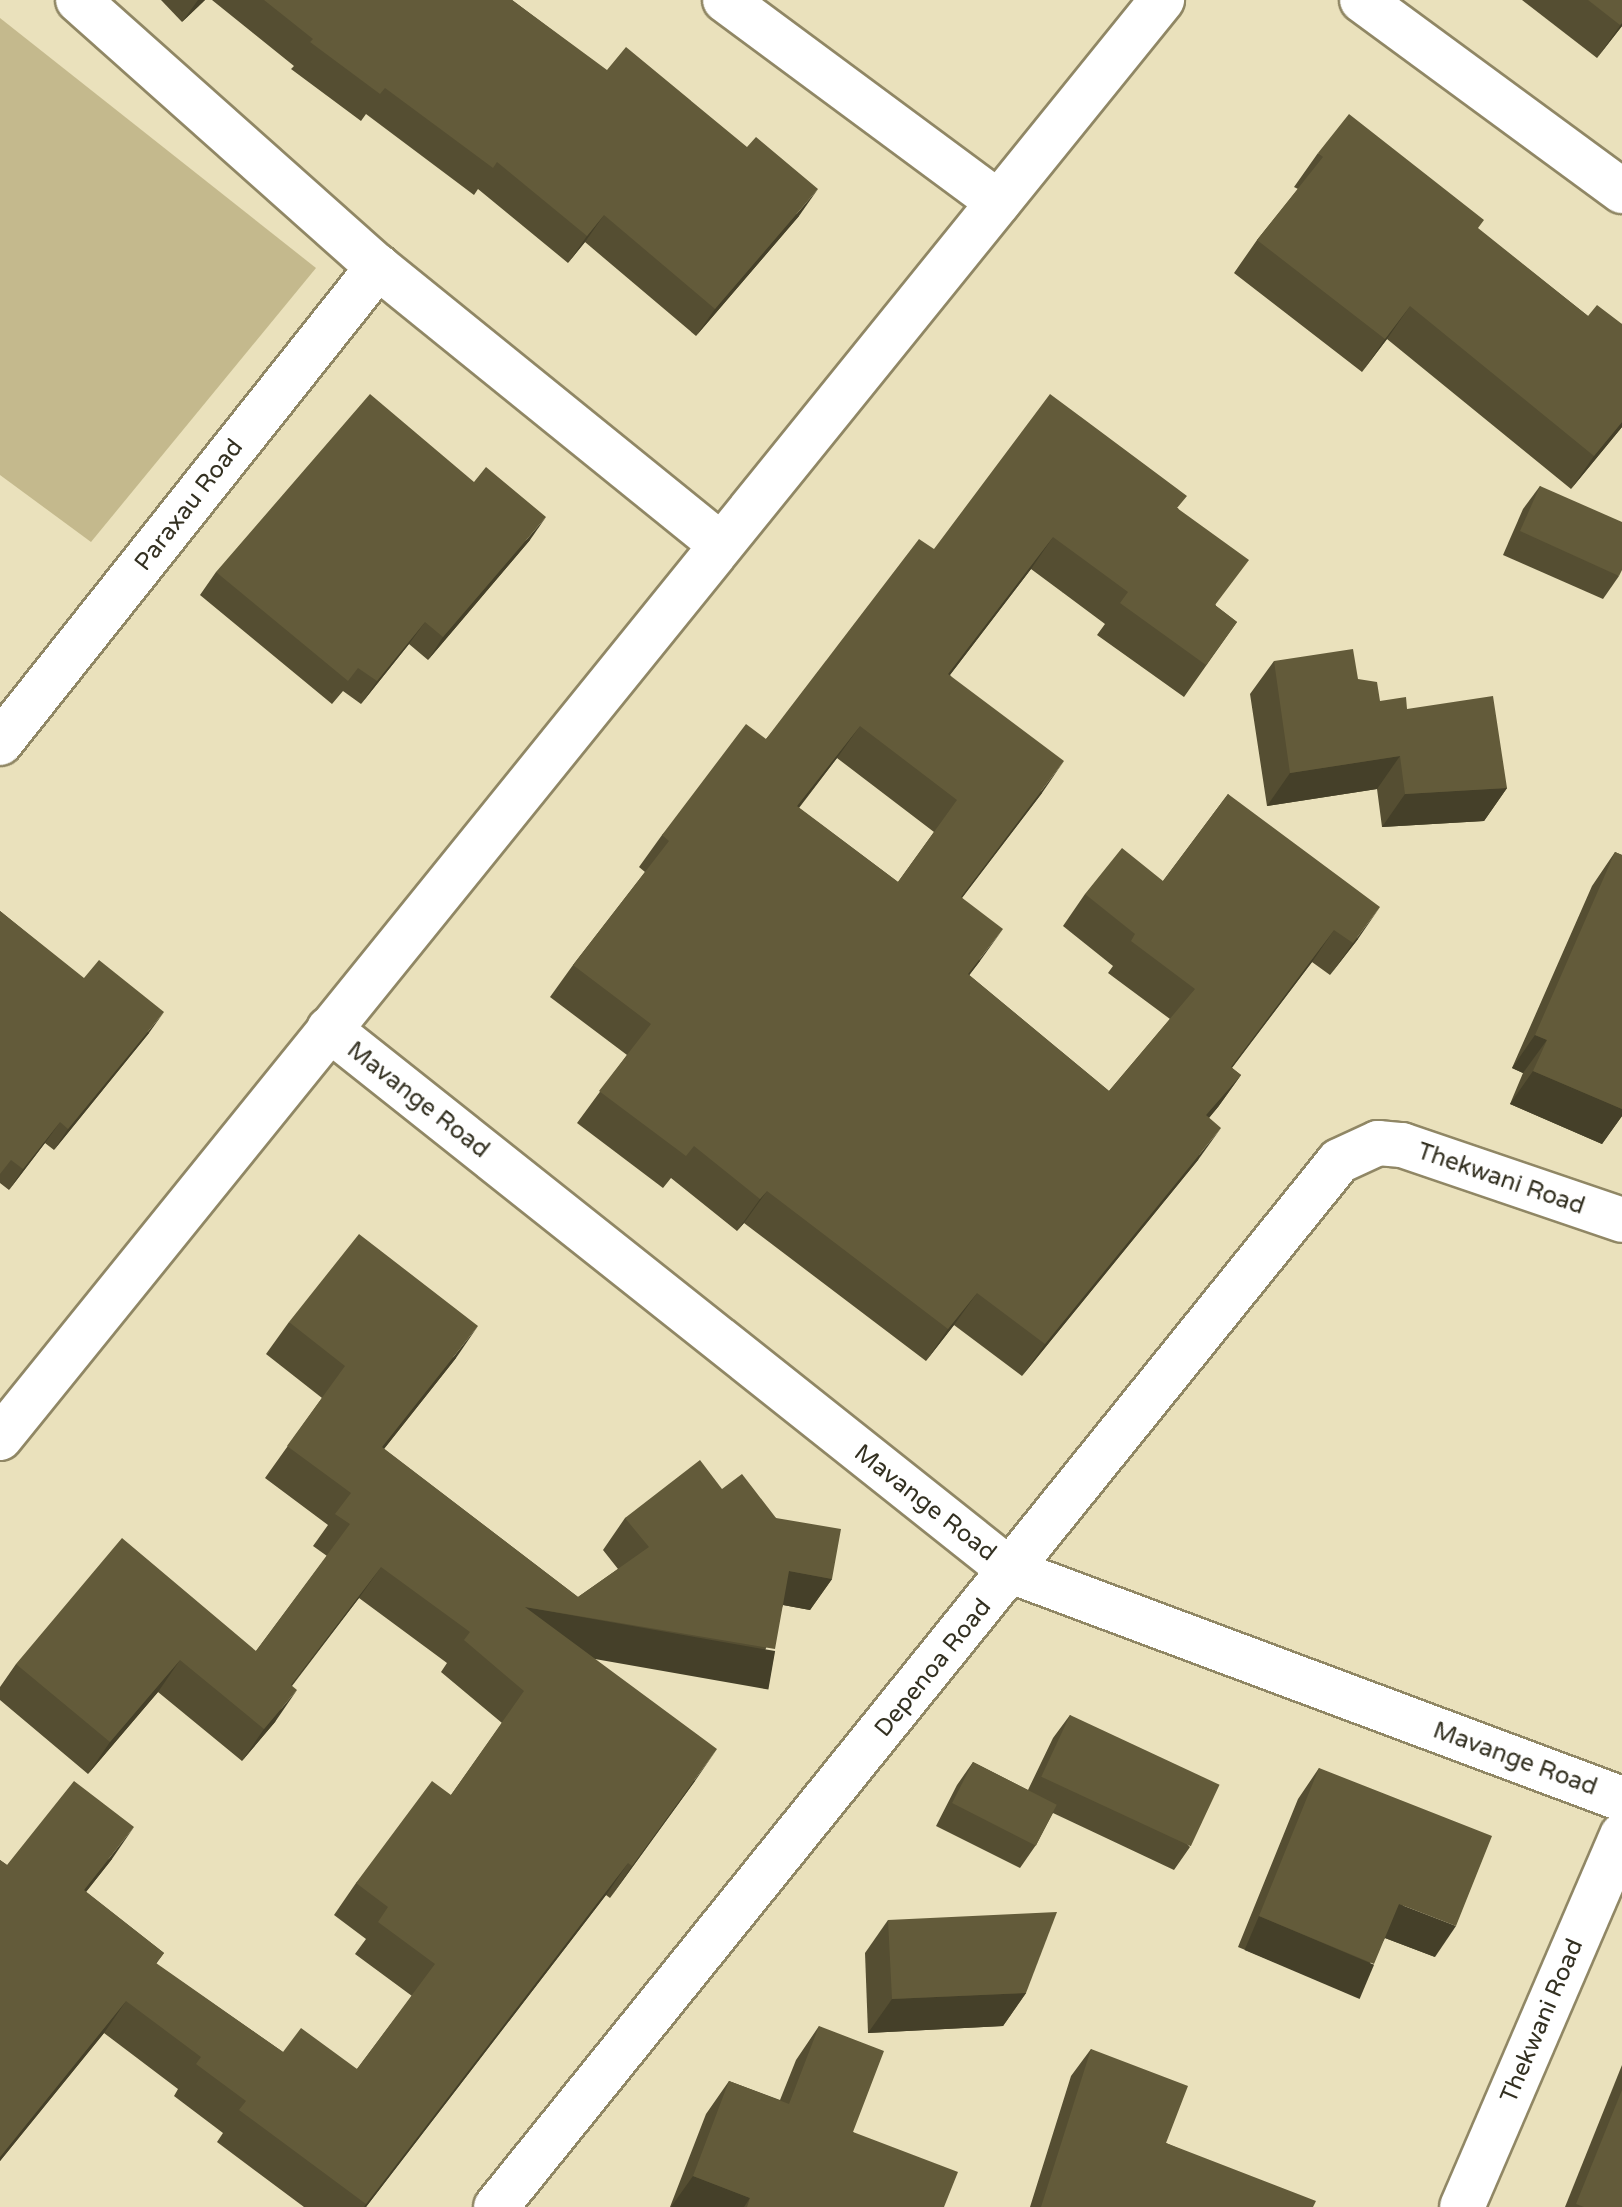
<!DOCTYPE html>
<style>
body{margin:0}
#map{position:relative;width:1622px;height:2207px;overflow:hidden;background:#eae1bc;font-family:"Varela Round",sans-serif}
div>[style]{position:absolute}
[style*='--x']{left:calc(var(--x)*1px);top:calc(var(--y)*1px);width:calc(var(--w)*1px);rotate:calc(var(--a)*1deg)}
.green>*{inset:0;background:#c4b98d}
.roads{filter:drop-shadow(2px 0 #908765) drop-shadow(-2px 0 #908765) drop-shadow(0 2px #908765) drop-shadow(0 -2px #908765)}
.street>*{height:44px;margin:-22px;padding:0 22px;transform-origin:22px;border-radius:22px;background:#fff}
.wall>*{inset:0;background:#554e32}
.shaded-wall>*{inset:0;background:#454029;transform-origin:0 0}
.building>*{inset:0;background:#635b3a;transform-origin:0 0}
span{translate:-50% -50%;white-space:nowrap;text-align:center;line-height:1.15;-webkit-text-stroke:8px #fff;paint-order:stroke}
.street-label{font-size:24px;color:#333021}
</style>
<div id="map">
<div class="green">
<i style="clip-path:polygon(0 18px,316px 268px,91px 542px,0 475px)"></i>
</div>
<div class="roads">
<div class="street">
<i style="--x:78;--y:0;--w:402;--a:41.7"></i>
<i style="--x:378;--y:267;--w:440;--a:39"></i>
<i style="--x:725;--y:0;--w:340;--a:36.5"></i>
<i style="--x:1362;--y:0;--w:323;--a:36.3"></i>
<i style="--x:0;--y:743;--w:608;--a:-51.55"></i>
<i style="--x:329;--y:1029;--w:871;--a:38.47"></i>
<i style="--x:1011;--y:1571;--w:652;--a:20.46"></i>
<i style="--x:0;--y:1438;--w:1849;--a:-51.06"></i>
<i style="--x:496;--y:2207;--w:1343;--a:-51.13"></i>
<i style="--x:1339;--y:1161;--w:43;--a:-24.8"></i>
<i style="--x:1378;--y:1143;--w:24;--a:5"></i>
<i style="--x:1402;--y:1145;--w:232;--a:18.8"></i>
<i style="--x:1462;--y:2207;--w:405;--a:-66.7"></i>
</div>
</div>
<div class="wall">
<i style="clip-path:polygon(161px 0,205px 0,182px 22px)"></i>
<i style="clip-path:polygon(212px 0,512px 0,799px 216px,696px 336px,585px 242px,568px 263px,478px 189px,474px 195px,366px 114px,361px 121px,291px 69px,294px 66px)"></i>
<i style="clip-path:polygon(1522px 0,1622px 0,1622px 26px,1597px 58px)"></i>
<i style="clip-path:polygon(1318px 153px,1478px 229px,1588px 316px,1622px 324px,1622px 427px,1571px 489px,1387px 339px,1362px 372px,1234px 273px,1257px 240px,1298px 189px,1294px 187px)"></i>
<i style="clip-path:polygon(1540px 486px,1619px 576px,1603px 599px,1503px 555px,1523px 509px)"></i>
<i style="clip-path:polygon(evenodd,1178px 508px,1216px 606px,1237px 622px,1184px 697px,1097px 635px,1105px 624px,1031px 569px,950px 675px,1042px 793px,962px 898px,980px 961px,969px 975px,1109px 1091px,1170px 1019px,1108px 973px,1113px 966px,1063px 926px,1085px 894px,1163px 881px,1228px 794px,1358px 939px,1330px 975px,1312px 962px,1232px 1068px,1241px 1075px,1218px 1107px,1209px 1118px,1198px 1160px,1022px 1376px,954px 1325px,926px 1361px,744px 1223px,737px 1231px,671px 1178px,663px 1188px,577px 1123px,627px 1055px,550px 997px,573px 965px,645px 872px,639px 867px,662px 835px,766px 739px,934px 549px,1178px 508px,837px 758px,934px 832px,898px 882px,799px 808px,837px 758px)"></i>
<i style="clip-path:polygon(530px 540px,428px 660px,409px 644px,361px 704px,343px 691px,332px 704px,200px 595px,216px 572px)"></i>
<i style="clip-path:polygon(1274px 661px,1380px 701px,1407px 709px,1507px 788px,1484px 821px,1382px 827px,1377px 789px,1267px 806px,1250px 694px)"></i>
<i style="clip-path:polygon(1615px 852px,1622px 855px,1622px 1116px,1602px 1144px,1510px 1104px,1523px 1073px,1512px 1068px,1592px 886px)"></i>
<i style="clip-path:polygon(0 911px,149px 1033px,54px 1150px,45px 1143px,9px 1190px,0 1183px)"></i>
<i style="clip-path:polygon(289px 1322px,456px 1358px,384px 1449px,578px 1597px,618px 1569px,603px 1550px,625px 1518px,722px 1489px,776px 1518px,832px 1579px,810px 1610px,783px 1605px,753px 1681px,587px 1653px,695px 1781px,610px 1898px,606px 1895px,366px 2207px,304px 2207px,217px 2142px,223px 2133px,174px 2096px,178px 2089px,104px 2033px,0 2161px,0 1860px,7px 1865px,112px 1859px,86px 1892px,164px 1953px,156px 1964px,283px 2052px,357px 2069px,412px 1996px,355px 1954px,366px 1939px,334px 1915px,356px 1883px,451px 1795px,502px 1723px,441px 1672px,447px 1663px,359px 1598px,292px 1686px,275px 1722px,242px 1761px,158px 1692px,88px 1774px,0 1700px,0 1687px,16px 1664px,256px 1651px,327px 1556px,313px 1546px,328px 1525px,265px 1478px,322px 1398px,266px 1354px)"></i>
<i style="clip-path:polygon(1070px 1715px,1190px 1847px,1174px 1870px,1053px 1813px,1036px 1845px,1020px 1868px,936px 1826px,957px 1785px,973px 1762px,1028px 1790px,1053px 1738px)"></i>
<i style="clip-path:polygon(1319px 1768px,1435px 1957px,1385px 1938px,1352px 1994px,1238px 1947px,1298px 1799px)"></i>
<i style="clip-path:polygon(888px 1920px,1026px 1993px,1003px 2026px,868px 2033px,865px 1953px)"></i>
<i style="clip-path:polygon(819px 2026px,853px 2132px,944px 2207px,670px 2207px,706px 2114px,729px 2081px,780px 2100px,796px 2060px)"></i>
<i style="clip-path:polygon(1091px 2049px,1166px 2143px,1313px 2207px,1030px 2207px,1071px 2076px)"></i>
<i style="clip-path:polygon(1622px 2065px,1622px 2207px,1565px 2207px)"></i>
</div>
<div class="shaded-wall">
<i style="clip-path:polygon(198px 0,205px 0,182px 22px)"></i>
<i style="clip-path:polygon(1622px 23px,1622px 26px,1597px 58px)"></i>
<i style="clip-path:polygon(818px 189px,799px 216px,696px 336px,715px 309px)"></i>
<i style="clip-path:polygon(604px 215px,585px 242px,568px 263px,587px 236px)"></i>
<i style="clip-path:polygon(1410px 306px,1387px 339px,1362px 372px,1385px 339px)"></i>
<i style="clip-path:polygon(1622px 422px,1622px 427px,1571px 489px,1594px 456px)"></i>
<i style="clip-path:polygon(546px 517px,530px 540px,428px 660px,443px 637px)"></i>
<i style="clip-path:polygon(1053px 537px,1031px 569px,926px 706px,948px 674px)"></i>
<i style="clip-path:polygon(425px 622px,409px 644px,361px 704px,377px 681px)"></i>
<i style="clip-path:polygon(860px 726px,837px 758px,775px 838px,797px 806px)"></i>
<i style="clip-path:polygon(1400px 756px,1377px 789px,1267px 806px,1290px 773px)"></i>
<i style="clip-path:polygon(1064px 761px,1042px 793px,938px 929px,961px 897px)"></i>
<i style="clip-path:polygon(1507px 788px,1484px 821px,1382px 827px,1405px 794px)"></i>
<i style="clip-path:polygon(1380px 907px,1358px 939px,1330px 975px,1353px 943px)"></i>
<i style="clip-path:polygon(1003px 929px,980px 961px,946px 1006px,968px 974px)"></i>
<i style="clip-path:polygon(1334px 930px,1312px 962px,1208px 1099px,1231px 1067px)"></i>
<i style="clip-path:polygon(164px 1012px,149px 1033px,54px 1150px,68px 1129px)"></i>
<i style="clip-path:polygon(1535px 1035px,1547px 1040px,1523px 1073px,1512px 1068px)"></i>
<i style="clip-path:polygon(1533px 1071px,1622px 1109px,1622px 1116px,1602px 1144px,1510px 1104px)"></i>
<i style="clip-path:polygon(1241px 1075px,1218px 1107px,1184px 1147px,1206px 1115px)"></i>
<i style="clip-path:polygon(60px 1122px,45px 1143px,9px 1190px,23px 1169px)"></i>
<i style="clip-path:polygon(1221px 1128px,1198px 1160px,1022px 1376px,1045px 1344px)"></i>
<i style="clip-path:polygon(767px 1191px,744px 1223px,737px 1231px,760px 1199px)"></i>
<i style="clip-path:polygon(977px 1293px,954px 1325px,926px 1361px,948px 1329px)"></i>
<i style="clip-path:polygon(478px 1326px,456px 1358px,360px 1479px,382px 1447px)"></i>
<i style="clip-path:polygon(381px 1567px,359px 1598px,268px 1716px,291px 1685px)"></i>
<i style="clip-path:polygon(789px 1571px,832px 1579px,810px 1610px,767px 1602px)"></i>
<i style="left:525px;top:1607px;width:254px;height:39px;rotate:10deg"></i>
<i style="clip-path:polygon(180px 1660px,158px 1692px,88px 1774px,110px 1742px)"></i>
<i style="clip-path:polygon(297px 1690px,275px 1722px,242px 1761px,264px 1729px)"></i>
<i style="clip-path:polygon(717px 1749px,695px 1781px,610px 1898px,632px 1866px)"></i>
<i style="clip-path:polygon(134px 1827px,112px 1859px,62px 1922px,84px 1890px)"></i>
<i style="clip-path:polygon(628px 1863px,606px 1895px,366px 2207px,364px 2207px)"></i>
<i style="clip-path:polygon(1399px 1904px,1456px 1926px,1435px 1957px,1377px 1935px)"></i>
<i style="left:1259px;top:1916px;width:125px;height:37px;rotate:23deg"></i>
<i style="clip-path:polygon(1026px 1993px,1003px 2026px,868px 2033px,892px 1999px)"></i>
<i style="clip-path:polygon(126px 2001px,104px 2033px,0 2161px,0 2157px)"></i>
<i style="clip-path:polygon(693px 2176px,750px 2198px,744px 2207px,671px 2207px)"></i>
</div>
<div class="building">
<i style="clip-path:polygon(264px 0,512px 0,607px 70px,626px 47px,747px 147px,756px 137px,818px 189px,715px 309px,604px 215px,587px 236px,497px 162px,493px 168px,385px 88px,380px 94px,310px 42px,313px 39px)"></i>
<i style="clip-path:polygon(1588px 0,1622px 0,1622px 23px,1620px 25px)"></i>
<i style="clip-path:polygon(1349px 114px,1484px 220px,1478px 228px,1588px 316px,1597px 305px,1622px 324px,1622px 422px,1594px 456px,1410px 306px,1385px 339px,1257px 240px,1323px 157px,1318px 153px)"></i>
<i style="clip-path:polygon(370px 394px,474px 482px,486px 467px,546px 517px,443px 637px,425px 622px,377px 681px,358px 668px,348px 681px,216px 572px)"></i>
<i style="clip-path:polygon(evenodd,1050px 394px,1187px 496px,1177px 508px,1249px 560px,1215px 605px,1237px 622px,1206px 665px,1120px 603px,1128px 592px,1053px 537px,948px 674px,1064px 761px,961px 897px,1003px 929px,968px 974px,1109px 1091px,1195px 989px,1131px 941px,1135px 934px,1085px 894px,1122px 848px,1163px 881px,1228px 794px,1380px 907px,1353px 943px,1334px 930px,1231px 1067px,1241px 1075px,1206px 1115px,1221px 1128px,1045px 1344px,977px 1293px,948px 1329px,767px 1191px,760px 1199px,694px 1146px,686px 1156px,599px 1091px,651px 1024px,573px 965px,669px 841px,662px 835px,746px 724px,766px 739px,919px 539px,934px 549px,1050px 394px,860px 726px,957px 800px,898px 882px,797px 806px,860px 726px)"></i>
<i style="clip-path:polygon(1540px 486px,1622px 522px,1622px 570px,1619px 576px,1520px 531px)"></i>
<i style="clip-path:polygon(1353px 649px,1358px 679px,1377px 682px,1380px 701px,1406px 697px,1407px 709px,1493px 696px,1507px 788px,1405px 794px,1400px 756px,1290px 773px,1274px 661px)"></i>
<i style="clip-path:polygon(1615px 852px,1622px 855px,1622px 1109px,1533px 1071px,1547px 1040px,1535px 1035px)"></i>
<i style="clip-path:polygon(0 911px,84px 978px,99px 960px,164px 1012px,68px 1129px,60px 1122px,23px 1169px,11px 1160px,0 1174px)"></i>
<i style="clip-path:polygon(359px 1234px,478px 1326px,382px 1447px,578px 1597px,649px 1547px,625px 1518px,700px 1460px,722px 1489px,742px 1474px,776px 1518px,841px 1529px,832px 1579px,789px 1571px,775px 1649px,525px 1607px,717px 1749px,632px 1866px,628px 1863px,366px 2204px,239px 2110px,246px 2101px,196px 2064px,201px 2057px,126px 2001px,0 2157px,0 1860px,7px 1865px,74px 1781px,134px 1827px,84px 1890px,164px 1953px,156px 1963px,283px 2052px,301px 2028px,357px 2069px,435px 1964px,378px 1922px,388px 1907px,356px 1883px,432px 1781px,451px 1795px,524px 1691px,464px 1640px,470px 1632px,381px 1567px,291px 1685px,297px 1690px,264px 1729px,180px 1660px,110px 1742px,16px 1664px,122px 1538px,256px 1651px,350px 1524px,335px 1514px,351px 1493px,287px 1446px,345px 1366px,289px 1322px)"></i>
<i style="left:1070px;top:1715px;width:165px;height:68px;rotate:25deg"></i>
<i style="left:973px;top:1762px;width:94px;height:46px;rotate:27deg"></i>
<i style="clip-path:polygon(1319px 1768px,1492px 1836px,1456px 1926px,1399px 1904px,1374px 1964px,1259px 1916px)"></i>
<i style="clip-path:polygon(1057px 1912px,1026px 1993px,892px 1999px,888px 1920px)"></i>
<i style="clip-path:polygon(819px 2026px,884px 2051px,853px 2132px,958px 2172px,944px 2207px,747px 2207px,750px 2198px,693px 2176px,729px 2081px,789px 2104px)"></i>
<i style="clip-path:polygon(1091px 2049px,1188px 2086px,1166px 2143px,1316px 2201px,1313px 2207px,1041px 2207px)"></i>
<i style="clip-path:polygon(1622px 2090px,1622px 2207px,1584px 2207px,1576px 2204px)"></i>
</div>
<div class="street-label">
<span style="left:189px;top:505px;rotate:-52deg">Paraxau Road</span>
<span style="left:418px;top:1100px;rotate:38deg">Mavange Road</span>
<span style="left:1501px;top:1179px;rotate:19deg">Thekwani Road</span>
<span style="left:925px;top:1503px;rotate:38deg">Mavange Road</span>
<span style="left:933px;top:1668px;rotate:-51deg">Depenoa Road</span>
<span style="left:1515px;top:1759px;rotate:20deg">Mavange Road</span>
<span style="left:1542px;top:2021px;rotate:-67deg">Thekwani Road</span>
</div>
</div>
